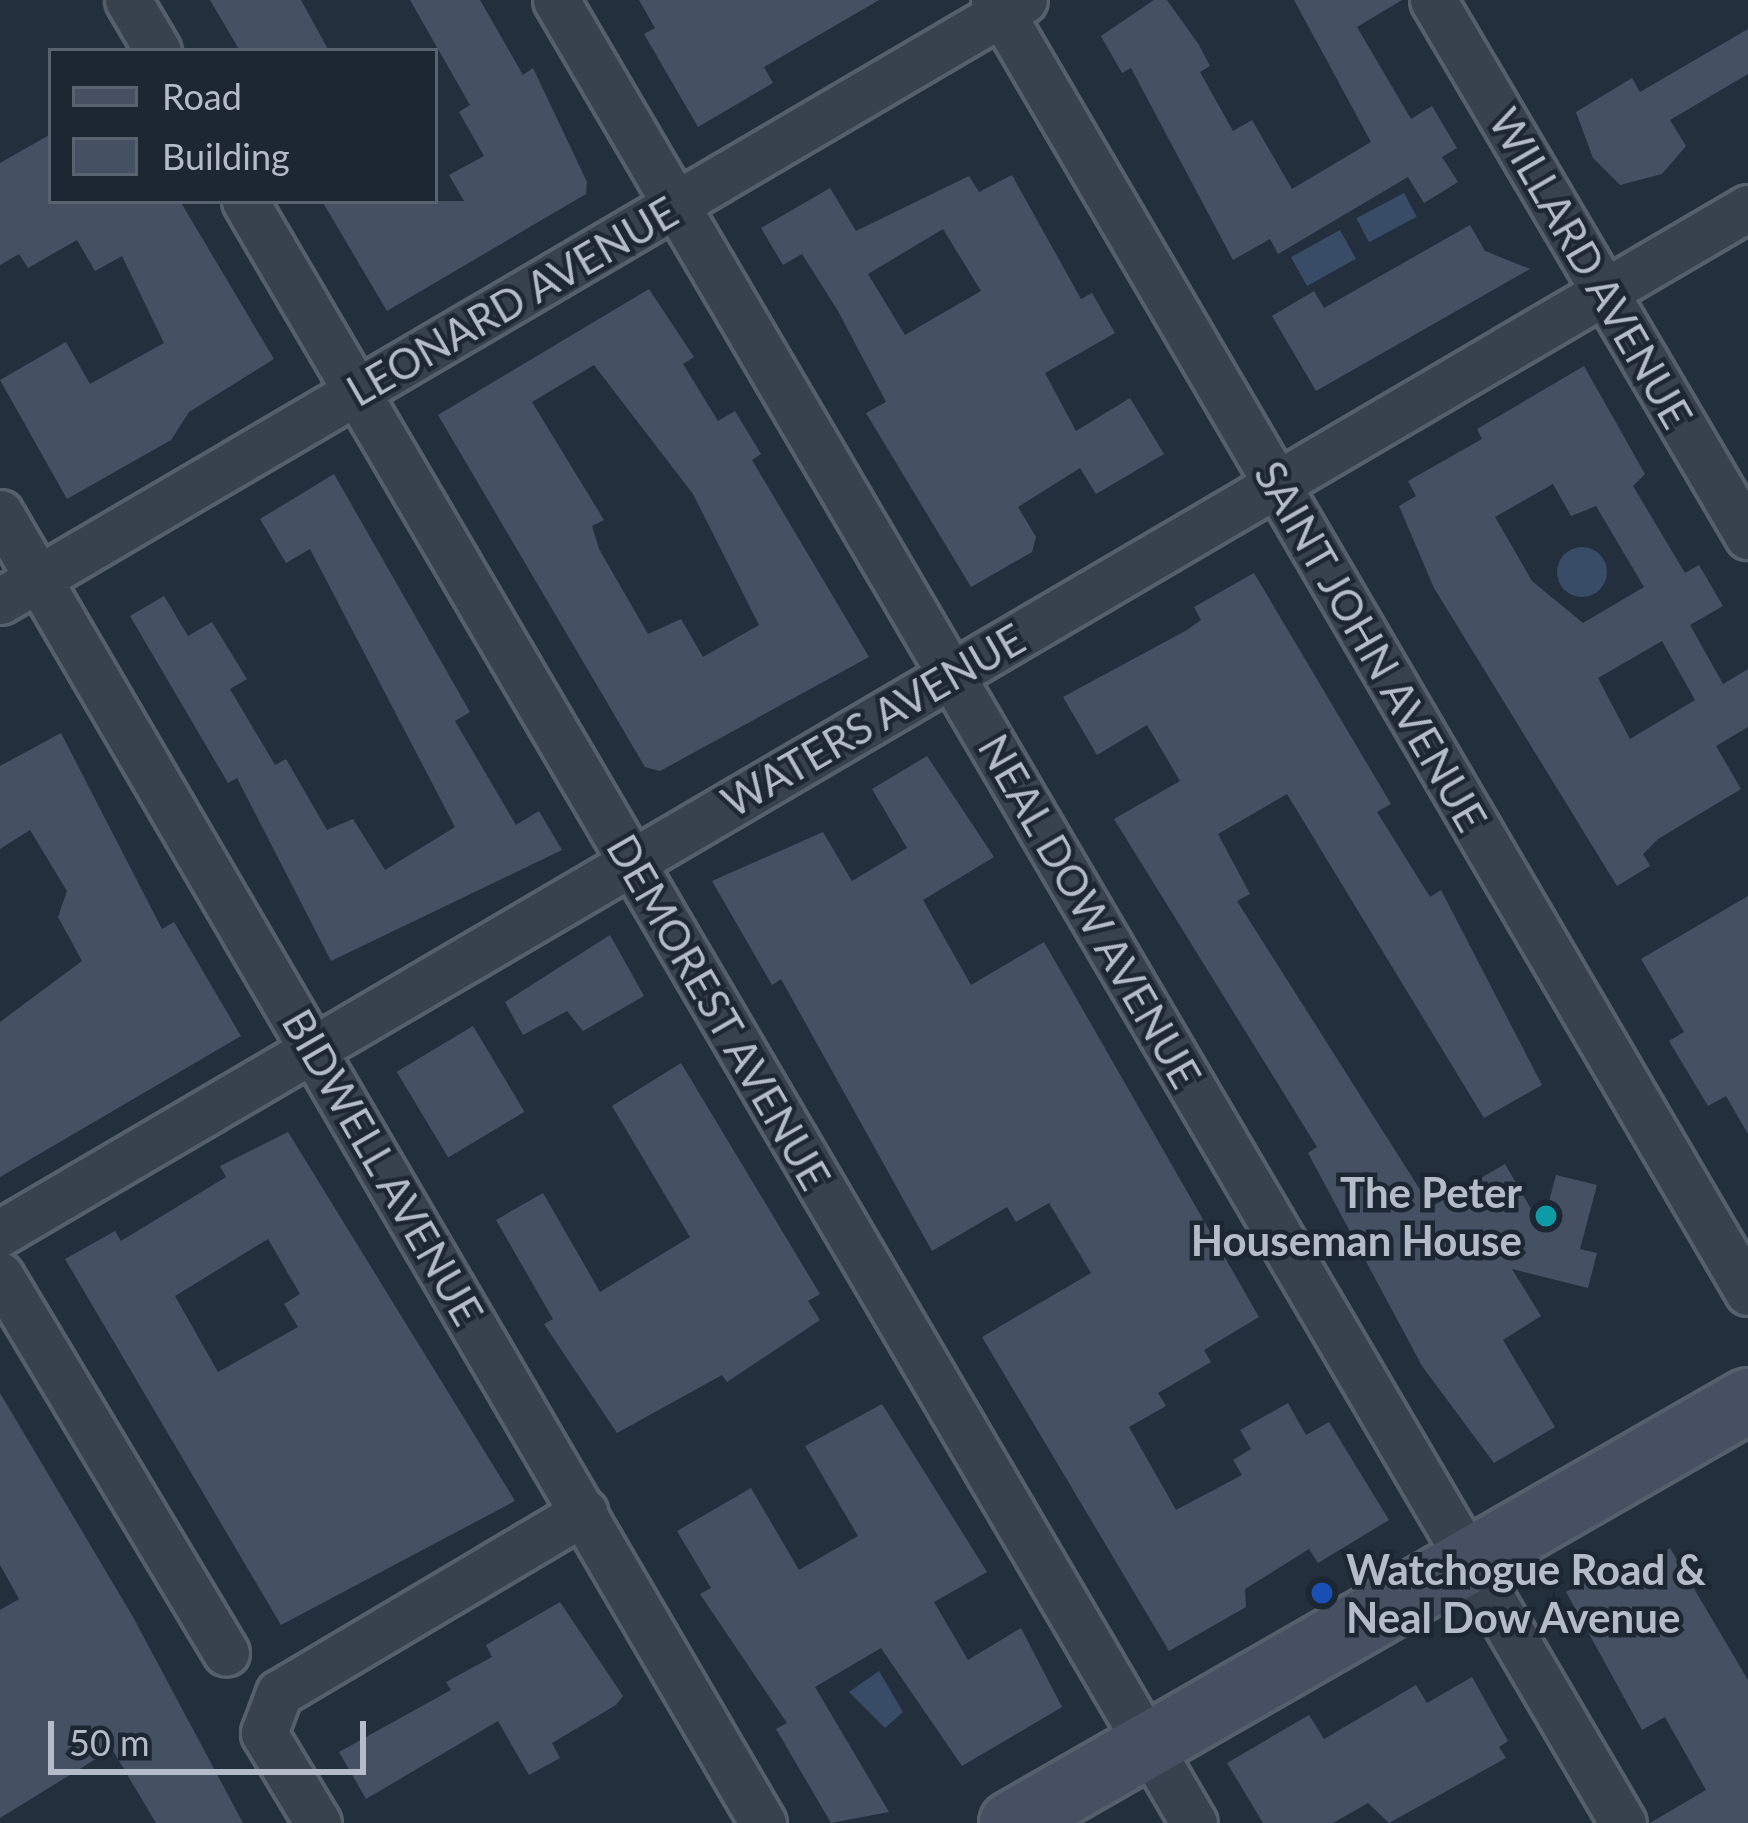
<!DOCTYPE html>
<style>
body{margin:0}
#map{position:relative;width:1748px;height:1823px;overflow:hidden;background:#242f3e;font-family:Lato,sans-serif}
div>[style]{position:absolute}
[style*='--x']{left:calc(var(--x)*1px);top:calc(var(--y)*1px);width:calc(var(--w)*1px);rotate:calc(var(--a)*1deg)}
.water>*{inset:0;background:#394c67;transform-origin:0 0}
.round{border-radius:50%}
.building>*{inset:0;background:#455162;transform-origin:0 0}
.roads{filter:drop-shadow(3px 0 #565f6c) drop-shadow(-3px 0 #565f6c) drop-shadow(0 3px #565f6c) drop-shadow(0 -3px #565f6c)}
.street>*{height:45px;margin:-22.5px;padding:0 22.5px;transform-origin:22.5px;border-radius:22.5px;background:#38414e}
.secondary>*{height:63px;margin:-31.5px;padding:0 31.5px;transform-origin:31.5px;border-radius:31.5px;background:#465061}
.dots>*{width:33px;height:33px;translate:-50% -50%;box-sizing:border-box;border:6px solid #1d2633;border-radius:50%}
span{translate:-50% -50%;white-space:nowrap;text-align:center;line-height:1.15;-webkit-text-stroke:9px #1d2633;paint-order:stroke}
.street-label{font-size:42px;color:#b4bcc9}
.poi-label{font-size:42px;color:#b4bcc9;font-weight:700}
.right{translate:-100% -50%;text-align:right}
.left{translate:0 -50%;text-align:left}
.legend{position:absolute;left:48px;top:48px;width:390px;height:156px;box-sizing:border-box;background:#1d2633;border:3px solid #59626f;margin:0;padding:15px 21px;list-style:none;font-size:36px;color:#b4bcc9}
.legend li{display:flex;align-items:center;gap:24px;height:60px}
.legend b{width:60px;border:3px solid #59626f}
.scale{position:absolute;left:48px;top:1721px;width:318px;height:54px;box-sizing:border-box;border:6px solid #b4bcc9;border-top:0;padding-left:15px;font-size:36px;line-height:42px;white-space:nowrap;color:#b4bcc9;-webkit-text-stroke:9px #1d2633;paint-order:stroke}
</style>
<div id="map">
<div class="water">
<i style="left:1404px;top:193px;width:27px;height:54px;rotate:62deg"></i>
<i style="left:1340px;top:230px;width:33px;height:56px;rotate:61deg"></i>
<i class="round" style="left:1557px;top:547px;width:50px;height:50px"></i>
<i style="clip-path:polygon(879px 1671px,903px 1712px,885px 1728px,849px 1692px)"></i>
</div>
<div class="building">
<i style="clip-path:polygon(210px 0,301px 0,329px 51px,240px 51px)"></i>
<i style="clip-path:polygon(410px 0,480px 0,523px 75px,533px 68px,587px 182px,586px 194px,387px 311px,322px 201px,464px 201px,449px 175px,484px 156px,459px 112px,470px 105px)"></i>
<i style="clip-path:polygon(639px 0,879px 0,764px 67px,773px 83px,698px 127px,644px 34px,655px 28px)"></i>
<i style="clip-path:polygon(1154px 0,1167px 0,1199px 45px,1210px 66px,1200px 72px,1233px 131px,1252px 120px,1292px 189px,1371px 142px,1294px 0,1402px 0,1357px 27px,1411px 119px,1432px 106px,1457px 148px,1442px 157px,1458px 182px,1424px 203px,1408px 177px,1278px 254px,1270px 239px,1233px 260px,1131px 68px,1122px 73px,1101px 36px)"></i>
<i style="clip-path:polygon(1748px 29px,1748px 74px,1670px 120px,1686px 146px,1662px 174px,1620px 185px,1593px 158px,1576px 112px,1632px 78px,1640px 92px)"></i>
<i style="clip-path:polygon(51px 134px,51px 201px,180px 201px,274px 359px,189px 412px,171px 440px,67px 499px,0 380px,66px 342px,90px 384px,164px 343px,122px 256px,95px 271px,77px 240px,28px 268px,19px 254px,0 265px,0 163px)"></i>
<i style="clip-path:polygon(evenodd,1012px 175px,1081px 299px,1092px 293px,1115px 333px,1045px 373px,1076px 431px,1130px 398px,1164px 454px,1096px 494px,1080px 468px,1018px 507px,1036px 537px,1032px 552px,971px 587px,866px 413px,886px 402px,838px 311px,802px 254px,783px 265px,761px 228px,830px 188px,856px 231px,969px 176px,979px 192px,1012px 175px,943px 229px,981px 291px,905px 335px,868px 274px,943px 229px)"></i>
<i style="clip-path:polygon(1470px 225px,1485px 251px,1530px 269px,1316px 391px,1272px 316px,1314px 291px,1324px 308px)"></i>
<i style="clip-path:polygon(evenodd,649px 289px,694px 357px,683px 364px,718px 421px,735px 411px,761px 454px,752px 460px,869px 657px,660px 771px,645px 767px,438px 415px,649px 289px,594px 365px,693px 494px,759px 625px,703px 657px,681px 619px,648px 634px,599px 549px,592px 526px,604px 520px,532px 402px,594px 365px)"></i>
<i style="clip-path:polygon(evenodd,1584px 366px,1645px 474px,1633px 486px,1685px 573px,1699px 565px,1723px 606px,1690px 625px,1723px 684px,1748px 669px,1748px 727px,1716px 746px,1741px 789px,1658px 839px,1643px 854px,1650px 866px,1617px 886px,1434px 588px,1399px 506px,1416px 496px,1408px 481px,1482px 439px,1477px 429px,1584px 366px,1553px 484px,1571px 516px,1596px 506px,1644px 587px,1583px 623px,1532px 581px,1495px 517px,1553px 484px,1584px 366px,1662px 641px,1695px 700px,1630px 739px,1598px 678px,1662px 641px)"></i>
<i style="clip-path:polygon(334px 474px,470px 712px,455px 721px,516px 825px,539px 811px,562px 850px,331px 961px,237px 778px,228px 783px,130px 616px,164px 596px,188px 636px,212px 622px,247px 679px,230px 689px,275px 765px,286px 759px,327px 830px,353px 819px,385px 870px,455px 827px,310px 549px,286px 563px,260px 519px)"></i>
<i style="clip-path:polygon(1254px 573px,1391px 804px,1377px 812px,1430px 897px,1441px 890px,1542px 1085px,1484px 1118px,1287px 794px,1218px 834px,1250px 894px,1237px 901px,1431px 1207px,1505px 1164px,1542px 1228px,1556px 1175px,1597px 1185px,1580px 1249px,1597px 1253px,1588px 1288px,1512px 1269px,1541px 1316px,1503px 1340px,1555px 1427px,1494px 1463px,1422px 1366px,1308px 1153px,1317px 1147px,1114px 819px,1180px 781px,1147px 725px,1097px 755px,1063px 697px,1187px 630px,1201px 620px,1194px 607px)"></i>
<i style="clip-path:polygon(61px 733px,162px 929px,174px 922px,241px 1036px,0 1177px,0 1022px,82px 961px,58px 917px,67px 891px,30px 830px,0 849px,0 766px)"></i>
<i style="clip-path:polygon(927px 756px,994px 857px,923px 900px,971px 985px,1044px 942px,1259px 1317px,1204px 1350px,1211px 1362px,1158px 1393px,1166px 1406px,1129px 1427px,1176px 1510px,1242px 1475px,1233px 1460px,1251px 1449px,1240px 1430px,1288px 1403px,1306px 1435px,1329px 1422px,1389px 1520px,1318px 1563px,1309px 1549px,1245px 1589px,1246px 1607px,1169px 1651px,982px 1337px,1091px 1273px,1049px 1203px,1016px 1222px,1007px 1207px,932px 1251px,781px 979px,772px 985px,712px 881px,823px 832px,852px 881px,907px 848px,872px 789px)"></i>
<i style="clip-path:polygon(1748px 896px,1748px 1134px,1726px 1096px,1708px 1106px,1669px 1041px,1684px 1032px,1641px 959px)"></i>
<i style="clip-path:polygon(610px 935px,644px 996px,583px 1031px,567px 1011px,523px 1035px,505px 1002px)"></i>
<i style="left:473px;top:1026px;width:100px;height:89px;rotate:59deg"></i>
<i style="clip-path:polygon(681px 1063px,820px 1294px,808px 1301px,820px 1320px,727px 1382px,722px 1375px,617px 1433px,544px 1324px,553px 1319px,496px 1220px,543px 1193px,600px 1292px,690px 1237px,612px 1106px)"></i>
<i style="clip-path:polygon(evenodd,288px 1132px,515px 1501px,281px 1625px,65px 1259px,115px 1231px,121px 1241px,226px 1177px,220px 1166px,288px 1132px,268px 1239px,300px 1294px,284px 1304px,298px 1327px,218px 1372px,175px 1296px,268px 1239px)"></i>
<i style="clip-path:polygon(0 1393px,133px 1617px,243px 1823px,156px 1823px,112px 1749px,0 1818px,0 1610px,19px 1599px,0 1565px)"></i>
<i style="clip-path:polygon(882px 1404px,987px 1572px,934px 1602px,968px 1660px,1021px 1628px,1062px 1707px,962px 1766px,881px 1648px,815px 1687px,889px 1812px,831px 1823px,776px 1729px,787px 1723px,700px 1594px,711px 1588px,677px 1531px,751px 1488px,799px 1570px,858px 1536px,805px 1446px)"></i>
<i style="clip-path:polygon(1670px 1548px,1748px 1680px,1748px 1823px,1650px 1823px,1706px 1790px,1665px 1717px,1642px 1730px,1566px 1592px,1600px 1572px,1608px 1585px)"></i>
<i style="clip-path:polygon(560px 1602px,623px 1696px,616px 1705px,552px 1743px,560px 1758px,529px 1775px,498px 1721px,366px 1799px,339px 1752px,451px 1690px,446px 1682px,492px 1657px,486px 1645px)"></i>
<i style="clip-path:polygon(1472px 1677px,1508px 1741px,1499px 1747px,1506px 1758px,1389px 1823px,1368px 1803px,1333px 1823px,1263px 1823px,1227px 1763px,1309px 1715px,1324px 1739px,1416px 1685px,1427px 1703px)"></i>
</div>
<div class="roads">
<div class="street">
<i style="--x:128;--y:0;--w:59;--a:59.5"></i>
<i style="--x:556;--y:0;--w:2112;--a:59.66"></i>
<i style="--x:994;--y:0;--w:1496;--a:59.73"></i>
<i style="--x:1433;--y:0;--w:622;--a:59.56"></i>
<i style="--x:245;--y:201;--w:1879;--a:59.67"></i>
<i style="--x:0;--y:513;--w:1516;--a:59.78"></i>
<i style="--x:0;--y:601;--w:1187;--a:-30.41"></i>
<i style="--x:0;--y:1233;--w:2026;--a:-30.39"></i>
<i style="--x:0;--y:1275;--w:440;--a:59.1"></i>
<i style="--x:318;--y:1823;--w:105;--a:-121"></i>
<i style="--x:264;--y:1733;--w:43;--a:-69.4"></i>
<i style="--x:279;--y:1693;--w:355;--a:-30.7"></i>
</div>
<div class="secondary">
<i style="--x:1011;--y:1823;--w:850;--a:-29.85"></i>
</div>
</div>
<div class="dots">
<i style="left:1546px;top:1216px;background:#0f9aa8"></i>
<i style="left:1322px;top:1593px;background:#1a4fb4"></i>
</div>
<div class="street-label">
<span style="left:1591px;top:268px;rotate:60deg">WILLARD AVENUE</span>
<span style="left:512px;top:301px;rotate:-30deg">LEONARD AVENUE</span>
<span style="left:1371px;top:646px;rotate:60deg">SAINT JOHN AVENUE</span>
<span style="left:873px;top:720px;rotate:-30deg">WATERS AVENUE</span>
<span style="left:1090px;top:911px;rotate:60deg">NEAL DOW AVENUE</span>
<span style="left:719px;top:1012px;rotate:60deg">DEMOREST AVENUE</span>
<span style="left:383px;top:1167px;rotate:60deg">BIDWELL AVENUE</span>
</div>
<div class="poi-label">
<span class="right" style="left:1522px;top:1216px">The Peter<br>Houseman House</span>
<span class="left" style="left:1346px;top:1593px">Watchogue Road &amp;<br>Neal Dow Avenue</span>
</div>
<ul class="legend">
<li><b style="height:15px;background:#465061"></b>Road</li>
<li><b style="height:33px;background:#455162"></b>Building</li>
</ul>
<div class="scale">50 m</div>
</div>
